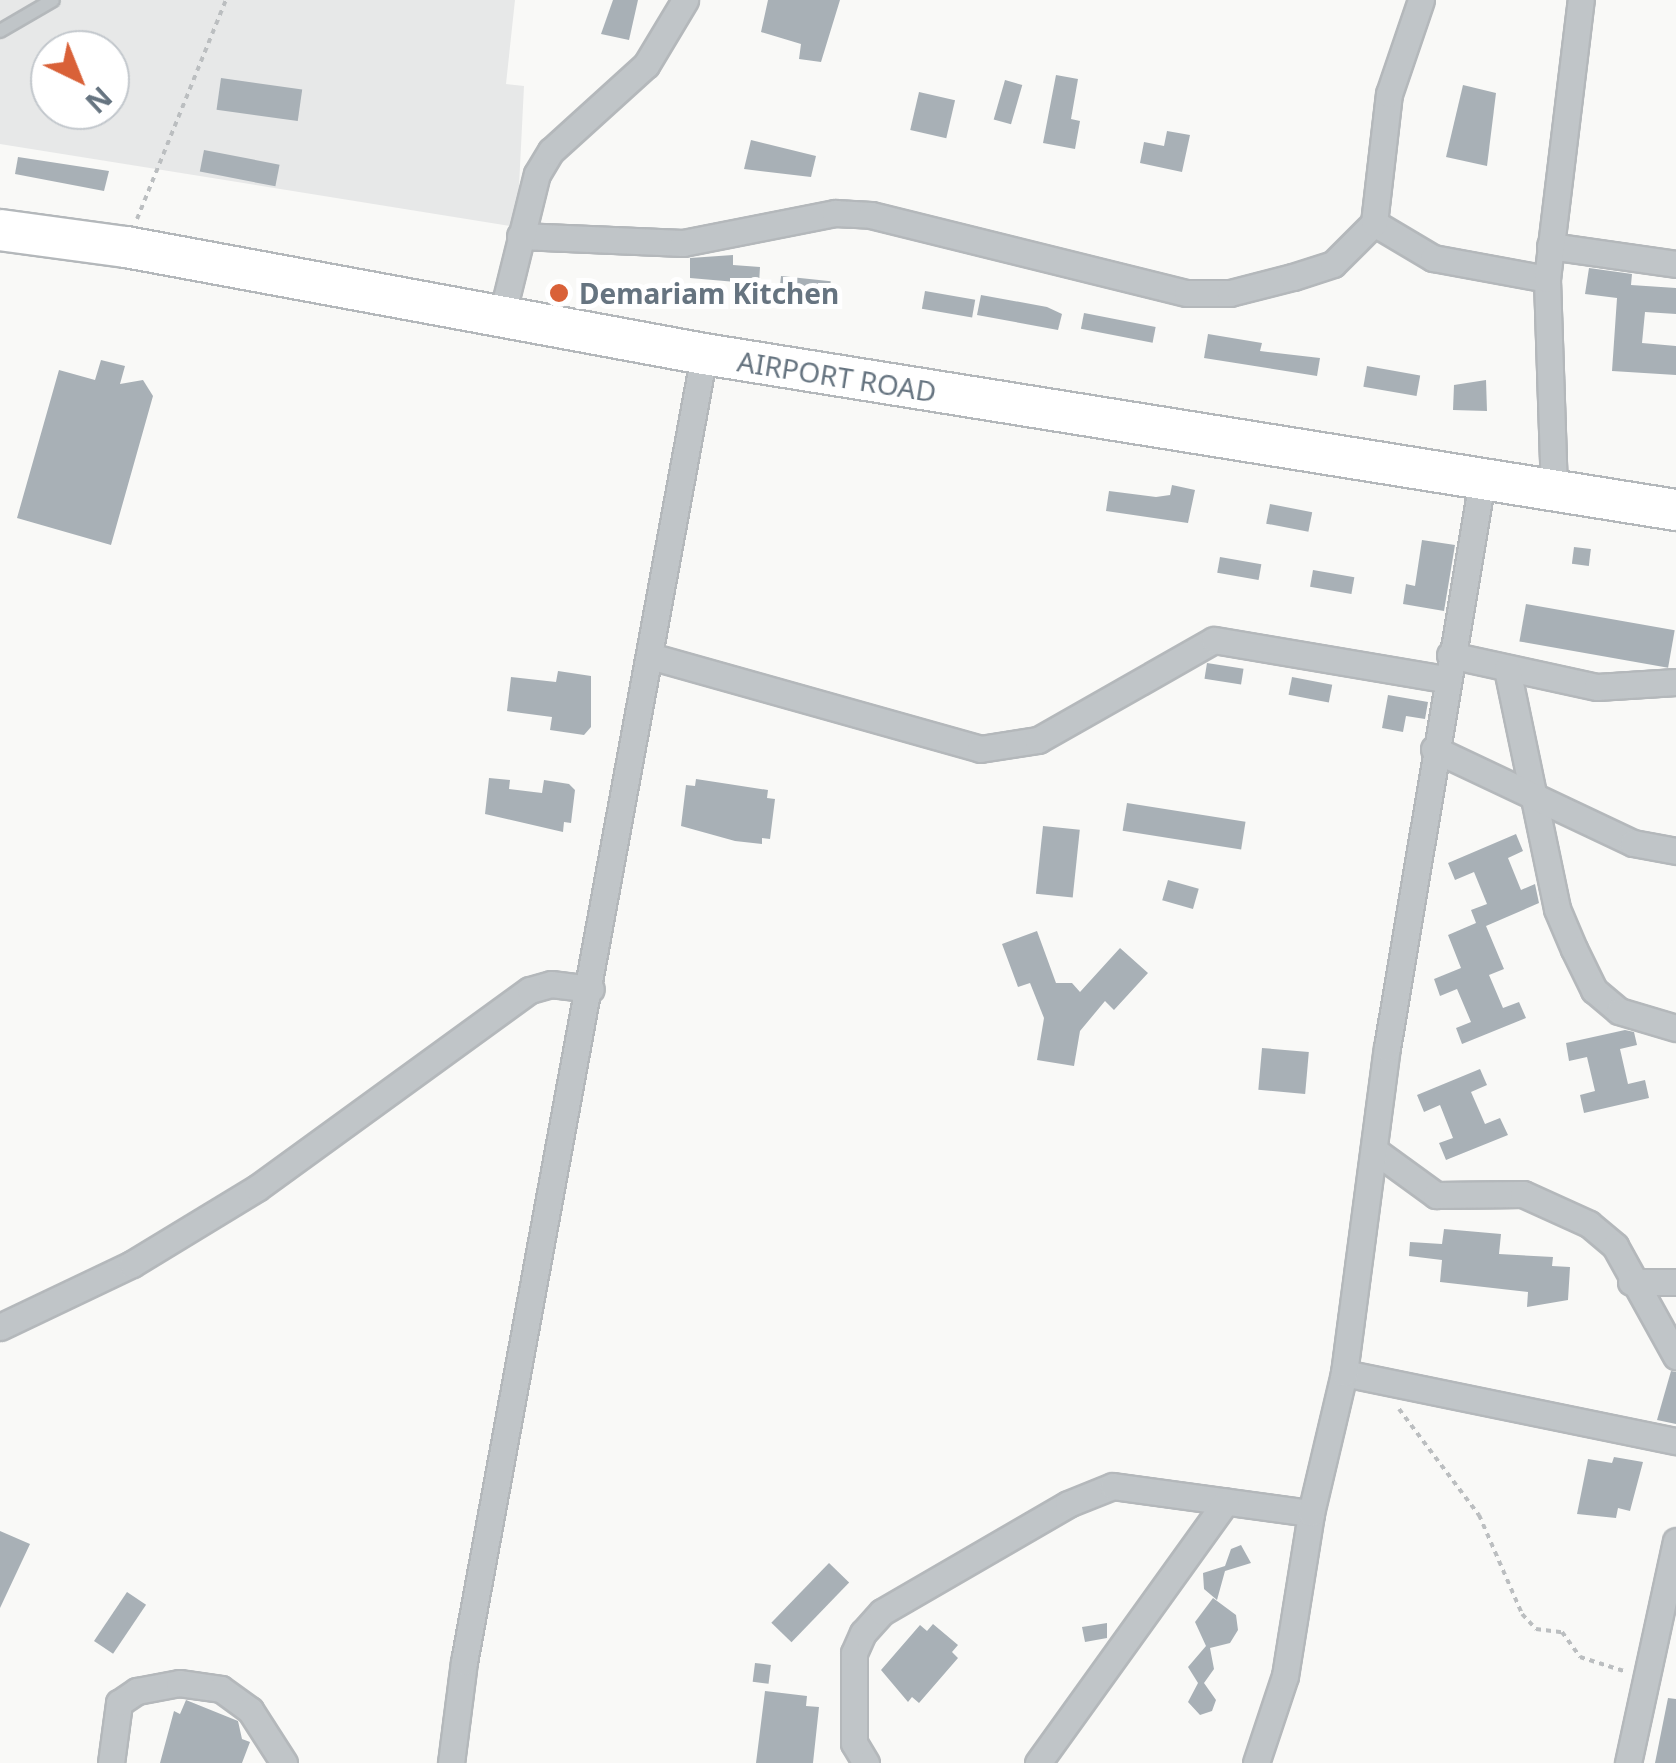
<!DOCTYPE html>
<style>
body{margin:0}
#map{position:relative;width:1676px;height:1763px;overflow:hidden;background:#f9f9f7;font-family:"Noto Sans",sans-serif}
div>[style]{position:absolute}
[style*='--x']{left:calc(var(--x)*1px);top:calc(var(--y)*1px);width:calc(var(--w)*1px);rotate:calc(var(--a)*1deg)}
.built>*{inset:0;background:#e7e8e8}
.building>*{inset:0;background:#a8b0b6;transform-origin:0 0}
.path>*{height:4px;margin-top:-2px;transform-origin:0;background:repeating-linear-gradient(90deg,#bbbec0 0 5px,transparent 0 10px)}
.roads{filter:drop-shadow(2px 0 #b4b8bb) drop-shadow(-2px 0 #b4b8bb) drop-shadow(0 2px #b4b8bb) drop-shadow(0 -2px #b4b8bb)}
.service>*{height:12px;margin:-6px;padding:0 6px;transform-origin:6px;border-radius:6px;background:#c0c5c8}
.minor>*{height:25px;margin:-12.5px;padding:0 12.5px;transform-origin:12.5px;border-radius:12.5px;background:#c0c5c8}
.trunk>*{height:40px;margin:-20px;padding:0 20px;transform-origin:20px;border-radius:20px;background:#fff}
.dots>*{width:28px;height:28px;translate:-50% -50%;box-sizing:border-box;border:5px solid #fff;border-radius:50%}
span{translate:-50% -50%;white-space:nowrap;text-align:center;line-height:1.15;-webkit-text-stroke:10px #fff;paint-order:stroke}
.poi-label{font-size:28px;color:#667480;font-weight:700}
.left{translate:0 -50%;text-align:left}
.street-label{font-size:28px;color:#667480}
.north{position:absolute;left:30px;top:30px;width:100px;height:100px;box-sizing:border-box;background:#fff;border:2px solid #c2c7cc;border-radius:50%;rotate:137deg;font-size:28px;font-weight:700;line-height:40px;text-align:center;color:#667480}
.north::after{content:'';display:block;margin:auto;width:35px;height:45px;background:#d96138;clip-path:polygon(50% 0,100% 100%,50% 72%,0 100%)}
</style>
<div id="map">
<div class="built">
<i style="clip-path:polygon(evenodd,0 0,515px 0,506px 84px,524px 86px,517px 227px,0 144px,0 0,50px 50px,110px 50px,110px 110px,50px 110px,50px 50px)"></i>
</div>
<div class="building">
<i style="clip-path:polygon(613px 0,638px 0,629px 40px,601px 34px)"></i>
<i style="clip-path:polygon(768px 0,840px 0,821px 62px,799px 59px,801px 44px,761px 32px)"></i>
<i style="clip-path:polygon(1056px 75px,1078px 79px,1071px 119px,1080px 121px,1075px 149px,1043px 143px)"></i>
<i style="left:221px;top:78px;width:82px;height:32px;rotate:8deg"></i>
<i style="left:1005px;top:80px;width:18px;height:41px;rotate:16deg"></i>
<i style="clip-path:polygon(1463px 85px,1496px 93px,1487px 166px,1446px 157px)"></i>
<i style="left:919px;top:92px;width:37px;height:39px;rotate:13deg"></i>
<i style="clip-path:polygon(1167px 131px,1190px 135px,1182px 172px,1140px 163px,1144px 142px,1164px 146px)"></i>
<i style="clip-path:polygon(751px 140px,816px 156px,811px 177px,744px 169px)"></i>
<i style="left:204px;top:150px;width:77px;height:22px;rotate:11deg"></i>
<i style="clip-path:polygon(18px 157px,109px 171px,104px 191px,15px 174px)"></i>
<i style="clip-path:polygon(733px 255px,733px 265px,760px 267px,759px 284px,690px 278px,690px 258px)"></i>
<i style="clip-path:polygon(1589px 268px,1632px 274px,1631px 285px,1676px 288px,1676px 314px,1645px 312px,1642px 343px,1676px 346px,1676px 375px,1612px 371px,1617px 298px,1585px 294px)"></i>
<i style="left:781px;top:276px;width:50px;height:20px;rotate:6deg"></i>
<i style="left:925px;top:291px;width:51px;height:18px;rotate:10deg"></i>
<i style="clip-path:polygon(981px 295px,1047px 307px,1062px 314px,1058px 330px,977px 315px)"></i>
<i style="left:1084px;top:313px;width:73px;height:16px;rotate:11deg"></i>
<i style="clip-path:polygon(1208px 334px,1262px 343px,1260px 351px,1320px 358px,1317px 376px,1204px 358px)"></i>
<i style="clip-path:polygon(101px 360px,125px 366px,120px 384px,143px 380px,153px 396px,111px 545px,17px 518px,59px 370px,95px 380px)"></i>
<i style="left:1367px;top:366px;width:54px;height:21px;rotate:10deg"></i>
<i style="clip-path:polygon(1486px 380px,1487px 411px,1453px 410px,1454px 385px)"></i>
<i style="clip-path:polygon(1172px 485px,1195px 490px,1188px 523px,1106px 511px,1109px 491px,1156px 497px,1170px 495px)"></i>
<i style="left:1270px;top:504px;width:43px;height:20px;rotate:11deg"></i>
<i style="clip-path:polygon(1422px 540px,1455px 545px,1444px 611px,1403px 604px,1406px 584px,1415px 586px)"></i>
<i style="left:1574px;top:547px;width:17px;height:17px;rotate:7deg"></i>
<i style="left:1220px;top:557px;width:42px;height:16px;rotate:10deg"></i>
<i style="left:1313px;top:570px;width:42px;height:17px;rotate:10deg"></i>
<i style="left:1526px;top:604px;width:151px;height:38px;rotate:10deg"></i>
<i style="left:1207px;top:663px;width:37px;height:16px;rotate:9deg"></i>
<i style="clip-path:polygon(558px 671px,591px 676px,591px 727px,584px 735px,550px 730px,552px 717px,507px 711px,511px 677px,556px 682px)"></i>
<i style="left:1292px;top:677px;width:41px;height:18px;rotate:11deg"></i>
<i style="clip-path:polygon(1388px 695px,1428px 702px,1425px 719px,1406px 716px,1403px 732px,1382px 728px)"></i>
<i style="clip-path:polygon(489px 778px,510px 780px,509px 789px,542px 793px,544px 780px,569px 784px,575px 790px,571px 823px,564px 822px,563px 832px,485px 814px)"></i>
<i style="clip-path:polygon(696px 779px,768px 790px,767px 798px,775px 799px,770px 839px,762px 838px,762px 844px,735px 841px,681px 826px,686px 785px,695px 786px)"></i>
<i style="left:1127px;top:803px;width:120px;height:28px;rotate:9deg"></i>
<i style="left:1043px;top:826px;width:37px;height:68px;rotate:6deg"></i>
<i style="clip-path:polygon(1516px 834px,1523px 851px,1508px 858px,1521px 890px,1535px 884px,1539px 903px,1486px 926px,1504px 969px,1489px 975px,1503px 1008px,1519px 1002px,1526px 1018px,1462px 1044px,1456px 1028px,1471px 1022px,1457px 989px,1440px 996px,1434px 979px,1461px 968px,1448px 935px,1476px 923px,1471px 910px,1487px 904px,1474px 872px,1455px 880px,1448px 863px)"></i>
<i style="left:1168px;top:880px;width:32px;height:21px;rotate:16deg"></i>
<i style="clip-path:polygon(1037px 931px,1056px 983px,1072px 983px,1080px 992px,1120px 948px,1148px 973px,1114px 1010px,1105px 1001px,1080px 1031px,1074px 1066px,1037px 1060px,1044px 1018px,1030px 983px,1018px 987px,1002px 944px)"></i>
<i style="clip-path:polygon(1625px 1030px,1634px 1032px,1637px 1045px,1620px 1049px,1628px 1084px,1645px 1080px,1649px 1098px,1584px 1113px,1580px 1095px,1595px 1091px,1587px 1057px,1569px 1061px,1566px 1043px)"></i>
<i style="left:1262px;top:1048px;width:47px;height:42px;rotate:5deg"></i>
<i style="clip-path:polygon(1480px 1069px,1487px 1085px,1471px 1092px,1485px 1124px,1500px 1118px,1508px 1135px,1446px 1160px,1439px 1143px,1453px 1138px,1440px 1105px,1424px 1112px,1417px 1095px)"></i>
<i style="clip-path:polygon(1444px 1229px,1501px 1234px,1499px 1254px,1553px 1257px,1552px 1266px,1570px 1267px,1568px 1300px,1527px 1307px,1528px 1292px,1440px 1282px,1442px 1260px,1409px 1256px,1410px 1242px,1442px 1244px)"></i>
<i style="clip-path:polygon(1671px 1371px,1676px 1372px,1676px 1424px,1657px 1420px)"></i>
<i style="clip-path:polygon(1614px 1457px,1643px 1462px,1630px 1511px,1618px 1508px,1616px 1518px,1577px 1514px,1588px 1459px,1612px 1463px)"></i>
<i style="clip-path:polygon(0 1531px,30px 1544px,0 1608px)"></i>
<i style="clip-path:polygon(1241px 1545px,1251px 1563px,1225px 1571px,1217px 1600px,1204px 1589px,1203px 1573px,1225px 1566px,1231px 1549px)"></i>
<i style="left:829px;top:1563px;width:28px;height:83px;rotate:44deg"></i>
<i style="left:127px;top:1592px;width:23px;height:59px;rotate:34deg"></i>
<i style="clip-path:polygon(1213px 1598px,1236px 1615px,1238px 1630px,1230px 1643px,1210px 1648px,1214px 1669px,1204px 1683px,1216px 1700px,1212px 1711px,1200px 1715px,1188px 1702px,1198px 1683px,1188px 1667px,1206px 1646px,1195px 1622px)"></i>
<i style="clip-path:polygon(1107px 1623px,1107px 1638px,1085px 1642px,1082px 1627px)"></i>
<i style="clip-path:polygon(933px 1624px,958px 1645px,952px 1652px,958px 1658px,919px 1703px,912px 1697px,908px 1702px,881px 1670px,920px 1625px,927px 1631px)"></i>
<i style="left:755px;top:1663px;width:16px;height:19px;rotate:7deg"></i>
<i style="clip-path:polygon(765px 1691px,807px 1696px,806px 1706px,819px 1707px,813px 1763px,756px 1763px)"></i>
<i style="clip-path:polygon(1668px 1698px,1676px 1699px,1676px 1763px,1655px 1763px)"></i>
<i style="clip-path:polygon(186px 1700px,238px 1721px,242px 1739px,250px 1742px,242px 1763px,160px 1763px,174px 1711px,180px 1714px)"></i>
</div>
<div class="path">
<i style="--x:137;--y:219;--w:236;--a:-67.9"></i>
<i style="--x:1399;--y:1409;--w:133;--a:53"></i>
<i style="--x:1479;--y:1515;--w:108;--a:66.5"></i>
<i style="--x:1522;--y:1614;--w:21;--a:47"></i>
<i style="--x:1536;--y:1629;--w:26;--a:7"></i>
<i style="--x:1562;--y:1632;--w:31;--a:54"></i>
<i style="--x:1580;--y:1657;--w:46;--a:17.7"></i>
</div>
<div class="roads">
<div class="service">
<i style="--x:0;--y:31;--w:61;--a:-30.3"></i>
</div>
<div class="minor">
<i style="--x:1374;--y:223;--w:69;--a:30.7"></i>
<i style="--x:1433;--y:258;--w:116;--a:10.4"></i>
<i style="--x:520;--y:236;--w:163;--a:2.5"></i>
<i style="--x:683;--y:243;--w:155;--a:-11.2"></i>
<i style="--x:835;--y:213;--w:36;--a:3"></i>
<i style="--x:871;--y:215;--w:325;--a:13.9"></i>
<i style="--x:1187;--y:293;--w:43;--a:0"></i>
<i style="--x:1230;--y:293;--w:65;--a:-14.3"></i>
<i style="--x:1293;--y:277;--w:42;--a:-18"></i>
<i style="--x:1333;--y:264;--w:58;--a:-45"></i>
<i style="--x:1374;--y:223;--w:130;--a:-83.4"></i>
<i style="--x:1389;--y:94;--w:99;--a:-71.2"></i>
<i style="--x:1550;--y:246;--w:127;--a:8.1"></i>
<i style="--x:501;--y:319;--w:149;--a:-76.1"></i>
<i style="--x:537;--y:174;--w:27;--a:-59"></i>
<i style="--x:551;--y:151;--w:128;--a:-42.2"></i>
<i style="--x:646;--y:65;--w:76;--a:-59"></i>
<i style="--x:1554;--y:491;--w:212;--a:-91.9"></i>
<i style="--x:1547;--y:279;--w:281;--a:-83.1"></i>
<i style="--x:1450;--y:655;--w:150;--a:12.3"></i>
<i style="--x:1597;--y:687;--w:79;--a:-3.6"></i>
<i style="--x:650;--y:656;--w:343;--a:15.7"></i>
<i style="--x:980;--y:749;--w:59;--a:-8.8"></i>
<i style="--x:1038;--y:740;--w:202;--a:-29.6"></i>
<i style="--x:1214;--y:640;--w:234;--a:9.6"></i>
<i style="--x:1507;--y:669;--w:245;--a:78.2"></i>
<i style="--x:1557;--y:909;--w:43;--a:67"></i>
<i style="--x:1574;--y:949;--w:46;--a:64"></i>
<i style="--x:1594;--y:990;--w:33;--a:40"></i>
<i style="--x:1619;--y:1011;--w:59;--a:16.6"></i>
<i style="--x:1434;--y:749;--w:220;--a:25.3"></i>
<i style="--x:1633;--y:843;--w:44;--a:10.5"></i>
<i style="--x:1374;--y:1150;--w:77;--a:36"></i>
<i style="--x:1436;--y:1195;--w:87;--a:-0.7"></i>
<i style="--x:1523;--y:1194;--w:72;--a:24.4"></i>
<i style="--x:1589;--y:1224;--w:34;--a:40"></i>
<i style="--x:1615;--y:1246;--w:126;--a:61"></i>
<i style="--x:1631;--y:1282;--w:45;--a:0"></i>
<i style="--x:0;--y:1327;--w:146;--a:-25.5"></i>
<i style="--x:132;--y:1264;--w:146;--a:-31.3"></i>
<i style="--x:257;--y:1188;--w:337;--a:-36"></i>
<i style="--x:530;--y:990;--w:22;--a:-16"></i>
<i style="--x:551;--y:984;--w:40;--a:7.1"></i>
<i style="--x:1344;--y:1373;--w:339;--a:11.6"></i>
<i style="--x:111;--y:1763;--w:61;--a:-82.4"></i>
<i style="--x:119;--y:1703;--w:22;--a:-34"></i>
<i style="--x:137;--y:1691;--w:43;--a:-10.8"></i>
<i style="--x:179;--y:1683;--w:42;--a:8.1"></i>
<i style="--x:221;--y:1689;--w:36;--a:36"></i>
<i style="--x:250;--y:1710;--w:63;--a:57.3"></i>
<i style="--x:451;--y:1763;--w:102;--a:-82.7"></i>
<i style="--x:464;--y:1662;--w:1330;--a:-79.6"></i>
<i style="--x:866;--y:1763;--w:23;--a:-121"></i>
<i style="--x:854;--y:1743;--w:90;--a:-90"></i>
<i style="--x:854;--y:1653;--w:22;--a:-66"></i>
<i style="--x:863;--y:1633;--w:28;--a:-48"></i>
<i style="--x:882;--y:1612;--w:215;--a:-30.1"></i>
<i style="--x:1068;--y:1504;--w:48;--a:-21.8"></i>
<i style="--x:1113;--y:1486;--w:200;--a:7.8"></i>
<i style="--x:1038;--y:1763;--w:322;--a:-54.3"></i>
<i style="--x:1256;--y:1763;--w:92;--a:-71.6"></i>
<i style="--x:1285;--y:1676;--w:165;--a:-80.9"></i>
<i style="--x:1311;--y:1513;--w:144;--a:-76.7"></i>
<i style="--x:1344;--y:1373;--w:328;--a:-82.5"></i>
<i style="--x:1387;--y:1048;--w:575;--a:-80.49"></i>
<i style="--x:1628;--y:1763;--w:227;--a:-77.8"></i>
</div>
<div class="trunk">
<i style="--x:0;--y:230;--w:127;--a:7.7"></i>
<i style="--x:126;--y:247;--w:588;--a:10.49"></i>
<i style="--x:704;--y:354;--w:984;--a:9.12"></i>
</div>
</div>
<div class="dots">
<i style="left:559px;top:293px;background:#d96138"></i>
</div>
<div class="poi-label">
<span class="left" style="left:579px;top:293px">Demariam Kitchen</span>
</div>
<div class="street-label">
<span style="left:837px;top:376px;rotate:9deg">AIRPORT ROAD</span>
</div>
<div class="north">N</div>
</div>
